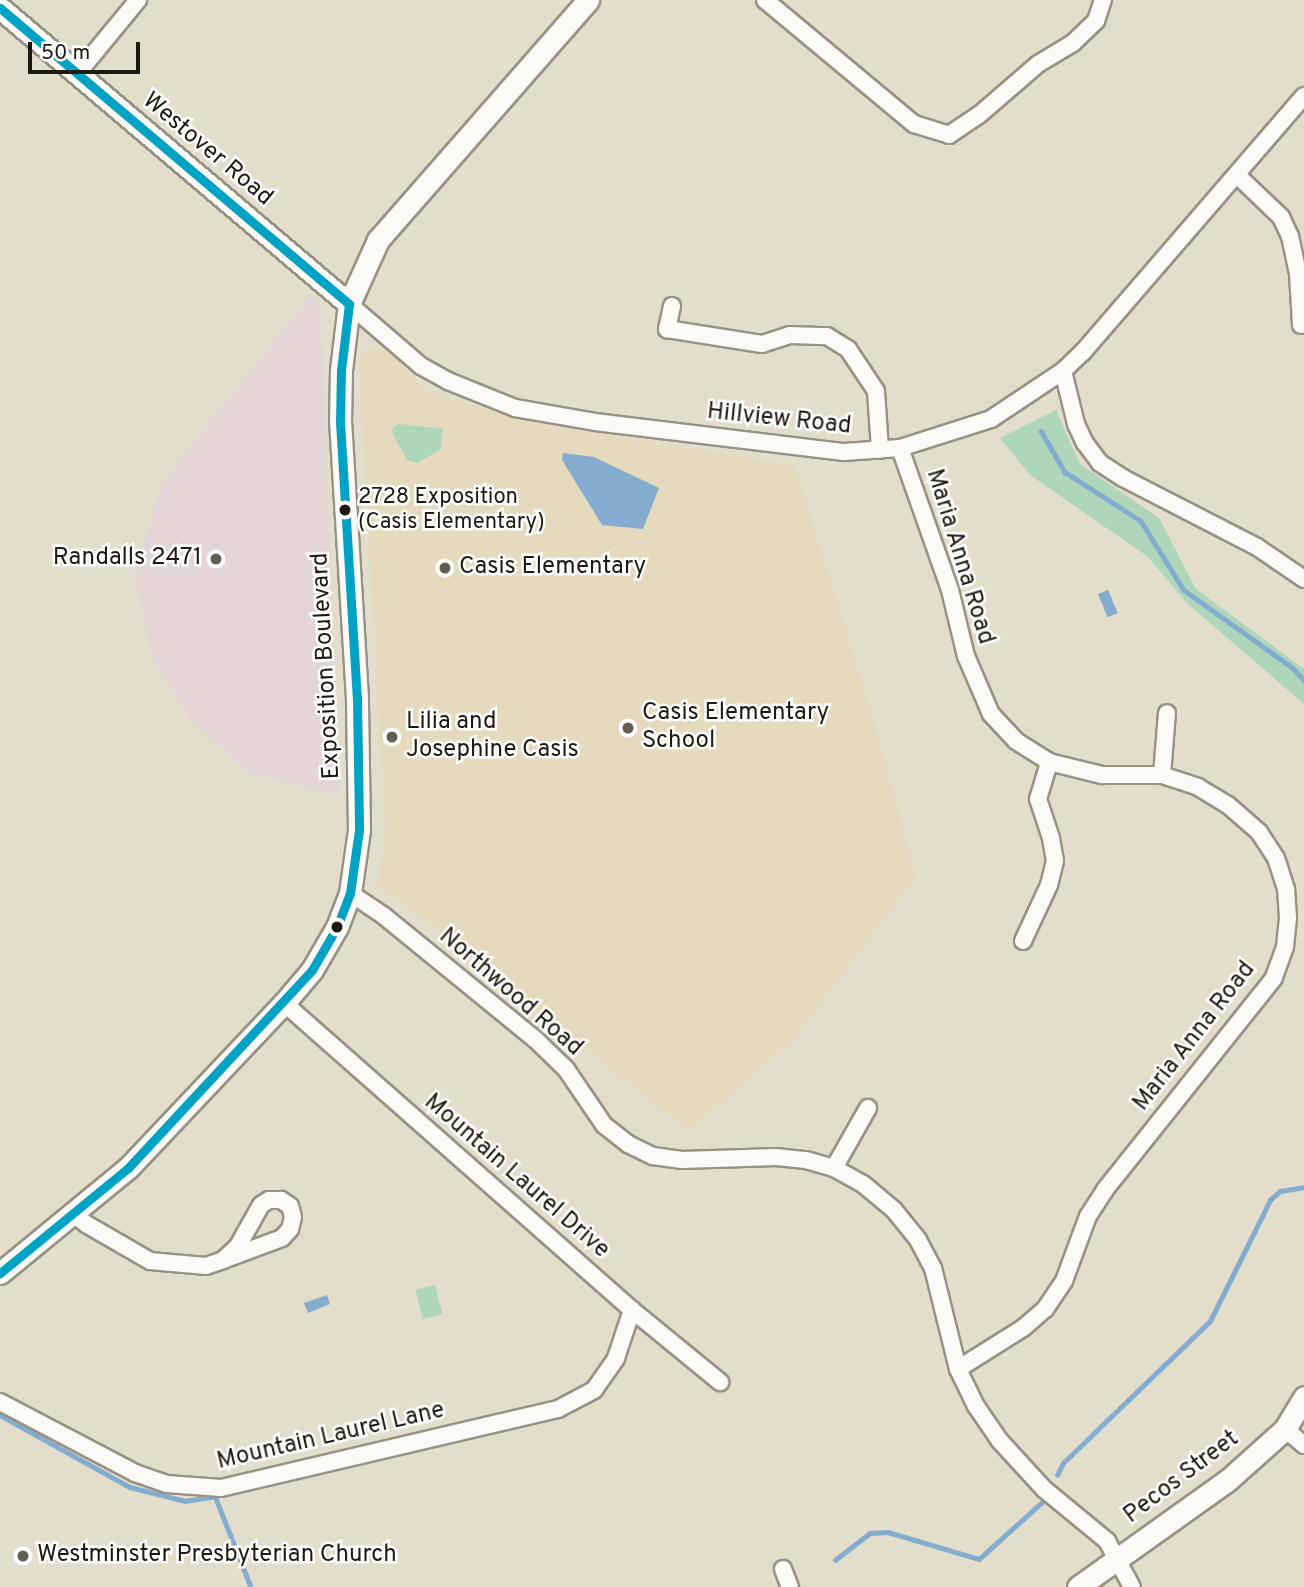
<!DOCTYPE html>
<style>
body{margin:0}
#map{position:relative;width:1304px;height:1587px;overflow:hidden;background:#e3ddcc;font-family:Overpass,sans-serif}
div>[style]{position:absolute}
[style*='--x']{left:calc(var(--x)*1px);top:calc(var(--y)*1px);width:calc(var(--w)*1px);rotate:calc(var(--a)*1deg)}
.commercial>*{inset:0;background:#e4d6d7}
.built>*{inset:0;background:#e5dabd}
.green>*{inset:0;background:#add6ba;transform-origin:0 0}
.water>*{inset:0;background:#83accf;transform-origin:0 0}
.stream>*{height:4.5px;margin:-2.25px;padding:0 2.25px;transform-origin:2.25px;border-radius:2.25px;background:#83accf}
.roads{filter:drop-shadow(2px 0 #979284) drop-shadow(-2px 0 #979284) drop-shadow(0 2px #979284) drop-shadow(0 -2px #979284)}
.street>*{height:16px;margin:-8px;padding:0 8px;transform-origin:8px;border-radius:8px;background:#fbfaf7}
.secondary>*{height:21px;margin:-10.5px;padding:0 10.5px;transform-origin:10.5px;border-radius:10.5px;background:#fbfaf7}
.bus-1>*{height:9px;margin:-4.5px;padding:0 4.5px;transform-origin:4.5px;border-radius:4.5px;background:#02a2c4}
.dots>*{width:19px;height:19px;translate:-50% -50%;box-sizing:border-box;border:4px solid #fff;border-radius:50%}
span{translate:-50% -50%;white-space:nowrap;text-align:center;line-height:1.15;-webkit-text-stroke:5px #fff;paint-order:stroke}
.bus-label{font-size:22px;color:#1f1a0f}
.left{translate:0 -50%;text-align:left}
.street-label{font-size:24px;color:#1f1a0f}
.poi-label{font-size:24px;color:#1f1a0f}
.right{translate:-100% -50%;text-align:right}
.scale{position:absolute;left:28px;top:42px;width:112px;height:32px;box-sizing:border-box;border:4px solid #1f1a0f;border-top:0;padding-left:9px;font-size:21px;line-height:24px;white-space:nowrap;color:#1f1a0f;-webkit-text-stroke:5px #fff;paint-order:stroke}
</style>
<div id="map">
<div class="commercial">
<i style="clip-path:polygon(312px 293px,321px 307px,339px 796px,246px 772px,192px 722px,151px 657px,134px 573px,162px 485px,177px 462px)"></i>
</div>
<div class="built">
<i style="clip-path:polygon(372px 348px,386px 350px,432px 393px,529px 422px,795px 465px,871px 710px,916px 876px,793px 1040px,689px 1131px,378px 884px,385px 831px,359px 359px)"></i>
</div>
<div class="green">
<i style="clip-path:polygon(1056px 410px,1080px 464px,1159px 518px,1196px 589px,1304px 669px,1304px 704px,1189px 605px,1147px 556px,1030px 475px,1000px 438px)"></i>
<i style="clip-path:polygon(400px 424px,443px 429px,440px 450px,417px 463px,407px 460px,392px 432px,393px 427px)"></i>
<i style="left:435px;top:1285px;width:30px;height:20px;rotate:76deg"></i>
</div>
<div class="water">
<i style="clip-path:polygon(563px 453px,594px 457px,659px 488px,643px 529px,602px 525px,562px 460px)"></i>
<i style="left:1108px;top:590px;width:25px;height:11px;rotate:67deg"></i>
<i style="clip-path:polygon(327px 1295px,330px 1304px,308px 1313px,304px 1303px)"></i>
</div>
<div class="stream">
<i style="--x:1041;--y:431;--w:48;--a:59.7"></i>
<i style="--x:1065;--y:472;--w:90;--a:32.8"></i>
<i style="--x:1141;--y:521;--w:81;--a:58.1"></i>
<i style="--x:1184;--y:590;--w:134;--a:35.6"></i>
<i style="--x:1293;--y:668;--w:16;--a:47"></i>
<i style="--x:0;--y:1415;--w:149;--a:29"></i>
<i style="--x:130;--y:1487;--w:57;--a:14.3"></i>
<i style="--x:185;--y:1501;--w:30;--a:-9"></i>
<i style="--x:215;--y:1496;--w:98;--a:68.4"></i>
<i style="--x:1057;--y:1475;--w:13;--a:-63"></i>
<i style="--x:1063;--y:1463;--w:204;--a:-44"></i>
<i style="--x:1210;--y:1321;--w:135;--a:-63.6"></i>
<i style="--x:1270;--y:1200;--w:13;--a:-42"></i>
<i style="--x:1280;--y:1191;--w:24;--a:-9"></i>
<i style="--x:835;--y:1560;--w:44;--a:-37.6"></i>
<i style="--x:870;--y:1533;--w:18;--a:-3"></i>
<i style="--x:888;--y:1532;--w:95;--a:16.5"></i>
<i style="--x:979;--y:1559;--w:84;--a:-42.1"></i>
</div>
<div class="roads">
<div class="street">
<i style="--x:765;--y:0;--w:194;--a:39.8"></i>
<i style="--x:914;--y:124;--w:37;--a:17"></i>
<i style="--x:949;--y:135;--w:36;--a:-34"></i>
<i style="--x:979;--y:115;--w:78;--a:-40.8"></i>
<i style="--x:1038;--y:64;--w:41;--a:-31"></i>
<i style="--x:1073;--y:43;--w:32;--a:-44"></i>
<i style="--x:1096;--y:21;--w:22;--a:-72"></i>
<i style="--x:77;--y:74;--w:96;--a:-50.5"></i>
<i style="--x:1237;--y:175;--w:61;--a:43.7"></i>
<i style="--x:1281;--y:217;--w:21;--a:65"></i>
<i style="--x:1290;--y:236;--w:39;--a:78"></i>
<i style="--x:1298;--y:274;--w:51;--a:86.6"></i>
<i style="--x:349;--y:304;--w:95;--a:40.7"></i>
<i style="--x:421;--y:366;--w:31;--a:29"></i>
<i style="--x:448;--y:381;--w:72;--a:21.9"></i>
<i style="--x:515;--y:408;--w:81;--a:9.9"></i>
<i style="--x:595;--y:422;--w:251;--a:6.9"></i>
<i style="--x:844;--y:452;--w:56;--a:-4.1"></i>
<i style="--x:900;--y:448;--w:96;--a:-17.7"></i>
<i style="--x:991;--y:419;--w:87;--a:-33.7"></i>
<i style="--x:1063;--y:371;--w:28;--a:-44"></i>
<i style="--x:1083;--y:352;--w:338;--a:-49.2"></i>
<i style="--x:672;--y:306;--w:24;--a:102"></i>
<i style="--x:667;--y:329;--w:96;--a:9"></i>
<i style="--x:762;--y:344;--w:29;--a:-18"></i>
<i style="--x:790;--y:335;--w:37;--a:2"></i>
<i style="--x:827;--y:336;--w:25;--a:32"></i>
<i style="--x:848;--y:349;--w:50;--a:56.3"></i>
<i style="--x:876;--y:391;--w:59;--a:86.1"></i>
<i style="--x:1063;--y:371;--w:55;--a:76.2"></i>
<i style="--x:1076;--y:424;--w:21;--a:65"></i>
<i style="--x:1085;--y:443;--w:25;--a:53"></i>
<i style="--x:1100;--y:463;--w:27;--a:33"></i>
<i style="--x:1123;--y:478;--w:151;--a:27.2"></i>
<i style="--x:1257;--y:547;--w:57;--a:34.2"></i>
<i style="--x:900;--y:448;--w:151;--a:70.6"></i>
<i style="--x:950;--y:590;--w:68;--a:76.4"></i>
<i style="--x:966;--y:656;--w:63;--a:66.7"></i>
<i style="--x:991;--y:714;--w:37;--a:47"></i>
<i style="--x:1016;--y:741;--w:39;--a:32"></i>
<i style="--x:1049;--y:762;--w:55;--a:13.8"></i>
<i style="--x:1102;--y:775;--w:60;--a:0"></i>
<i style="--x:1162;--y:775;--w:38;--a:18"></i>
<i style="--x:1198;--y:787;--w:35;--a:31"></i>
<i style="--x:1228;--y:805;--w:41;--a:41.1"></i>
<i style="--x:1259;--y:832;--w:31;--a:57"></i>
<i style="--x:1276;--y:858;--w:33;--a:72"></i>
<i style="--x:1286;--y:889;--w:29;--a:86"></i>
<i style="--x:1288;--y:918;--w:29;--a:96"></i>
<i style="--x:1285;--y:947;--w:33;--a:110"></i>
<i style="--x:1274;--y:978;--w:271;--a:128.6"></i>
<i style="--x:1105;--y:1190;--w:31;--a:123"></i>
<i style="--x:1088;--y:1216;--w:69;--a:110.3"></i>
<i style="--x:1064;--y:1281;--w:34;--a:124"></i>
<i style="--x:1045;--y:1309;--w:29;--a:139"></i>
<i style="--x:1023;--y:1328;--w:77;--a:147.8"></i>
<i style="--x:1162;--y:775;--w:62;--a:-85.4"></i>
<i style="--x:350;--y:893;--w:41;--a:34.1"></i>
<i style="--x:384;--y:916;--w:195;--a:39.2"></i>
<i style="--x:535;--y:1039;--w:43;--a:44.1"></i>
<i style="--x:566;--y:1069;--w:68;--a:55.8"></i>
<i style="--x:604;--y:1125;--w:31;--a:38"></i>
<i style="--x:628;--y:1144;--w:28;--a:26"></i>
<i style="--x:653;--y:1156;--w:29;--a:8"></i>
<i style="--x:682;--y:1160;--w:94;--a:-1.8"></i>
<i style="--x:776;--y:1157;--w:30;--a:6"></i>
<i style="--x:806;--y:1160;--w:29;--a:16"></i>
<i style="--x:834;--y:1168;--w:33;--a:29"></i>
<i style="--x:863;--y:1184;--w:40;--a:40"></i>
<i style="--x:894;--y:1210;--w:38;--a:51"></i>
<i style="--x:918;--y:1240;--w:32;--a:62"></i>
<i style="--x:933;--y:1268;--w:104;--a:76.1"></i>
<i style="--x:958;--y:1369;--w:41;--a:64.1"></i>
<i style="--x:976;--y:1406;--w:42;--a:55.6"></i>
<i style="--x:1000;--y:1441;--w:65;--a:47.5"></i>
<i style="--x:1044;--y:1489;--w:82;--a:39.5"></i>
<i style="--x:1107;--y:1541;--w:52;--a:61.5"></i>
<i style="--x:1023;--y:941;--w:62;--a:-65.1"></i>
<i style="--x:1049;--y:885;--w:25;--a:-76"></i>
<i style="--x:1055;--y:861;--w:23;--a:-100"></i>
<i style="--x:1051;--y:838;--w:41;--a:-108.4"></i>
<i style="--x:1038;--y:799;--w:39;--a:-73"></i>
<i style="--x:284;--y:1003;--w:464;--a:41.4"></i>
<i style="--x:632;--y:1310;--w:114;--a:39.3"></i>
<i style="--x:834;--y:1168;--w:69;--a:-60.5"></i>
<i style="--x:73;--y:1213;--w:17;--a:40"></i>
<i style="--x:86;--y:1224;--w:74;--a:30"></i>
<i style="--x:150;--y:1261;--w:56;--a:5.1"></i>
<i style="--x:206;--y:1266;--w:18;--a:-19"></i>
<i style="--x:223;--y:1260;--w:63;--a:-20.4"></i>
<i style="--x:282;--y:1238;--w:12;--a:-48"></i>
<i style="--x:290;--y:1229;--w:12;--a:-76"></i>
<i style="--x:293;--y:1217;--w:11;--a:-105"></i>
<i style="--x:290;--y:1206;--w:11;--a:-146"></i>
<i style="--x:281;--y:1200;--w:12;--a:180"></i>
<i style="--x:269;--y:1200;--w:9;--a:148"></i>
<i style="--x:261;--y:1205;--w:47;--a:119.3"></i>
<i style="--x:238;--y:1246;--w:21;--a:137"></i>
<i style="--x:0;--y:1402;--w:153;--a:27.7"></i>
<i style="--x:135;--y:1473;--w:34;--a:19"></i>
<i style="--x:167;--y:1484;--w:54;--a:4.2"></i>
<i style="--x:221;--y:1488;--w:346;--a:-13.2"></i>
<i style="--x:558;--y:1409;--w:41;--a:-27.8"></i>
<i style="--x:594;--y:1390;--w:39;--a:-55"></i>
<i style="--x:616;--y:1358;--w:51;--a:-71.6"></i>
<i style="--x:1285;--y:1429;--w:25;--a:40"></i>
<i style="--x:783;--y:1569;--w:19;--a:69"></i>
</div>
<div class="secondary">
<i style="--x:0;--y:8;--w:458;--a:40.3"></i>
<i style="--x:0;--y:1273;--w:166;--a:-39.4"></i>
<i style="--x:128;--y:1168;--w:227;--a:-46.6"></i>
<i style="--x:284;--y:1003;--w:43;--a:-49.7"></i>
<i style="--x:312;--y:970;--w:50;--a:-59.8"></i>
<i style="--x:337;--y:927;--w:36;--a:-69"></i>
<i style="--x:350;--y:893;--w:64;--a:-81.9"></i>
<i style="--x:359;--y:830;--w:132;--a:-90.9"></i>
<i style="--x:357;--y:698;--w:277;--a:-93.5"></i>
<i style="--x:340;--y:422;--w:52;--a:-88.9"></i>
<i style="--x:341;--y:370;--w:66;--a:-83.1"></i>
<i style="--x:349;--y:304;--w:70;--a:-65.6"></i>
<i style="--x:378;--y:240;--w:319;--a:-48.8"></i>
<i style="--x:1078;--y:1587;--w:184;--a:-35.5"></i>
<i style="--x:1228;--y:1480;--w:76;--a:-41.8"></i>
<i style="--x:1285;--y:1429;--w:37;--a:-59"></i>
</div>
</div>
<div class="bus-1">
<i style="--x:0;--y:8;--w:458;--a:40.3"></i>
<i style="--x:349;--y:304;--w:66;--a:96.9"></i>
<i style="--x:341;--y:370;--w:52;--a:91.1"></i>
<i style="--x:340;--y:422;--w:277;--a:86.5"></i>
<i style="--x:357;--y:698;--w:132;--a:89.1"></i>
<i style="--x:359;--y:830;--w:64;--a:98.1"></i>
<i style="--x:350;--y:893;--w:36;--a:111"></i>
<i style="--x:337;--y:927;--w:50;--a:120.2"></i>
<i style="--x:312;--y:970;--w:270;--a:132.9"></i>
<i style="--x:128;--y:1168;--w:166;--a:140.6"></i>
</div>
<div class="dots">
<i style="left:345px;top:510px;background:#1f1a0f"></i>
<i style="left:216px;top:559px;background:#645e51"></i>
<i style="left:445px;top:568px;background:#645e51"></i>
<i style="left:628px;top:728px;background:#645e51"></i>
<i style="left:392px;top:737px;background:#645e51"></i>
<i style="left:337px;top:927px;background:#1f1a0f"></i>
<i style="left:23px;top:1556px;background:#645e51"></i>
</div>
<div class="bus-label">
<span class="left" style="left:358px;top:510px">2728 Exposition<br>(Casis Elementary)</span>
</div>
<div class="street-label">
<span style="left:207px;top:150px;rotate:40deg">Westover Road</span>
<span style="left:779px;top:420px;rotate:6deg">Hillview Road</span>
<span style="left:959px;top:557px;rotate:73deg">Maria Anna Road</span>
<span style="left:327px;top:666px;rotate:-93deg">Exposition Boulevard</span>
<span style="left:510px;top:993px;rotate:41deg">Northwood Road</span>
<span style="left:1195px;top:1037px;rotate:-52deg">Maria Anna Road</span>
<span style="left:516px;top:1177px;rotate:41deg">Mountain Laurel Drive</span>
<span style="left:331px;top:1437px;rotate:-13deg">Mountain Laurel Lane</span>
<span style="left:1182px;top:1478px;rotate:-37deg">Pecos Street</span>
</div>
<div class="poi-label">
<span class="right" style="left:202px;top:559px">Randalls 2471</span>
<span class="left" style="left:459px;top:568px">Casis Elementary</span>
<span class="left" style="left:642px;top:728px">Casis Elementary<br>School</span>
<span class="left" style="left:406px;top:737px">Lilia and<br>Josephine Casis</span>
<span class="left" style="left:37px;top:1556px">Westminster Presbyterian Church</span>
</div>
<div class="scale">50 m</div>
</div>
